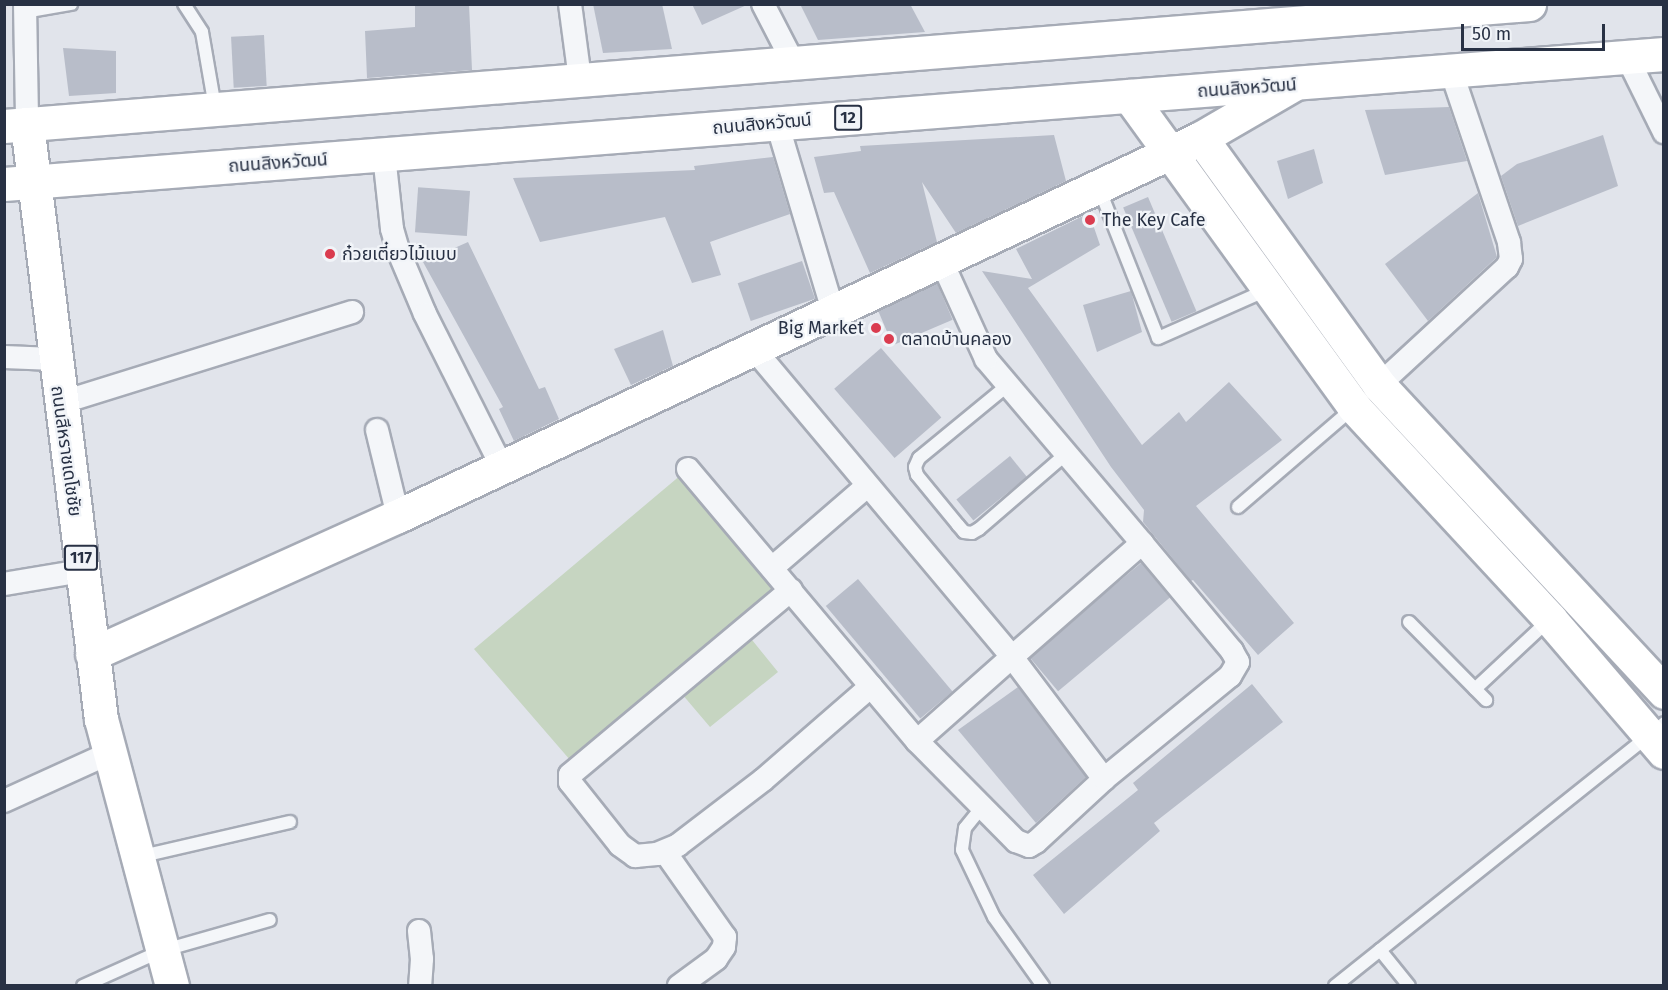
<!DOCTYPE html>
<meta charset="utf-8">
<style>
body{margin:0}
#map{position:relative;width:1668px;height:990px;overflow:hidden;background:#e1e4eb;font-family:"Fira Sans","Noto Sans Thai",sans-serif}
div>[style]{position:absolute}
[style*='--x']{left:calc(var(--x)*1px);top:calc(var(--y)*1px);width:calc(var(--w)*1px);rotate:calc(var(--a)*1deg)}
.green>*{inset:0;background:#c6d5c1}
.building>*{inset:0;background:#b8bdc9;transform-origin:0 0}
.roads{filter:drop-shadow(2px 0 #a6abb6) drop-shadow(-2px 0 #a6abb6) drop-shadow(0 2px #a6abb6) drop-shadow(0 -2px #a6abb6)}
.lane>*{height:12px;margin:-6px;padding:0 6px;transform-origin:6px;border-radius:6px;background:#f4f6f9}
.street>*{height:22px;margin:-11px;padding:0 11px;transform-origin:11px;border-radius:11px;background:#f4f6f9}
.secondary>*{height:33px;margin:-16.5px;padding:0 16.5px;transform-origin:16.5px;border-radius:16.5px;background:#fff}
.primary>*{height:33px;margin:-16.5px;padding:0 16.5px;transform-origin:16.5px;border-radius:16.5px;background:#fff}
.dots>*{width:16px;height:16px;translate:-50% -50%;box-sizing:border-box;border:3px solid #f1f4f8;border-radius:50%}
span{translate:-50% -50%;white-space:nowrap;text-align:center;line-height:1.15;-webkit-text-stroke:4.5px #f1f4f8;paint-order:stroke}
.shield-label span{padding:2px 4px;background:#f1f4f8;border:2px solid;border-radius:4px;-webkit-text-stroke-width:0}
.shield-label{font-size:16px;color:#283144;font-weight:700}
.street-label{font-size:18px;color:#283144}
.poi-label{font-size:18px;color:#283144}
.left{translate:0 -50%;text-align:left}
.right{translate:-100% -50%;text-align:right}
.frame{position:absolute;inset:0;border:6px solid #283144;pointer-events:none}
.scale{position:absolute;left:1461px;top:24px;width:144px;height:27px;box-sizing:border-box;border:3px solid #283144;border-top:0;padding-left:8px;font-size:18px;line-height:21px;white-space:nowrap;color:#283144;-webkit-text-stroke:4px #f1f4f8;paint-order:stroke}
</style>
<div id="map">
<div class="green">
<i style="clip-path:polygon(688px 469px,791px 590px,744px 630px,778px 672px,710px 727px,676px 687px,577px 768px,474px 649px)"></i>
</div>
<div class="building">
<i style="clip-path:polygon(415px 4px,469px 4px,472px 70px,367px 78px,365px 31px,415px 27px)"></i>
<i style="clip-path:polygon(593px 4px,662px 4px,672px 49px,603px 53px)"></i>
<i style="clip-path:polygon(692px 4px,749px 4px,702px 25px)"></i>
<i style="clip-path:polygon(800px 4px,910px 4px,925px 32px,818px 40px)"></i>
<i style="left:264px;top:35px;width:51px;height:33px;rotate:87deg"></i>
<i style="clip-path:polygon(63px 48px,116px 51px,116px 93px,69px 96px)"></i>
<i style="clip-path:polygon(1449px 107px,1467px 161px,1385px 175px,1365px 110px)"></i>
<i style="clip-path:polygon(1054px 135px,1066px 181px,956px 233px,922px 182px,937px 242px,870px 273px,834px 192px,824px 193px,814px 157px,861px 151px,860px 146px)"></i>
<i style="clip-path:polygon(1603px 135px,1618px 186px,1518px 226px,1501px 176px,1517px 164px)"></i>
<i style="clip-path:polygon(1314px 149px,1323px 183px,1288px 199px,1277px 161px)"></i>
<i style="clip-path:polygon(773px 157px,790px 214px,710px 242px,721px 275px,692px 283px,665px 217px,540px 242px,513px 178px,695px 170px,694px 166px)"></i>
<i style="left:470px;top:191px;width:45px;height:52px;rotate:94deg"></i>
<i style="clip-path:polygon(1478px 193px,1497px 257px,1428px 321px,1385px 264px)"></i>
<i style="left:1148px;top:197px;width:124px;height:27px;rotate:67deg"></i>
<i style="clip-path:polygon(1089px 213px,1100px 245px,1028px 288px,1142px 445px,1179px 412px,1186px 422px,1229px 382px,1282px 440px,1196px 506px,1294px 623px,1258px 655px,1193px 580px,1191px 581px,1143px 522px,1144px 510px,1111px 467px,982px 271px,1032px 279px,1016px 249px)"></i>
<i style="clip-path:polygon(468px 242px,539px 389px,545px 387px,559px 419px,514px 441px,499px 409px,503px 407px,423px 262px)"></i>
<i style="left:802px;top:261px;width:40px;height:68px;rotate:71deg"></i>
<i style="left:937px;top:283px;width:40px;height:65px;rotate:67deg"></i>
<i style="clip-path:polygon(1131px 291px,1142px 332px,1097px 352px,1083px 305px)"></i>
<i style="clip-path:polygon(663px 330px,673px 366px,631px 385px,614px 349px)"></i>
<i style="left:881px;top:348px;width:92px;height:62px;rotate:49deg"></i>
<i style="left:1010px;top:456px;width:27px;height:69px;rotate:51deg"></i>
<i style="left:1141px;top:563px;width:45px;height:146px;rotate:50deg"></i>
<i style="left:858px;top:579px;width:147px;height:42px;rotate:50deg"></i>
<i style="clip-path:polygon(1252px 684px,1283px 722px,1154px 823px,1160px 831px,1064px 914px,1033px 875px,1138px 790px,1133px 783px)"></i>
<i style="clip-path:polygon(1018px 687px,1086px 777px,1036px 823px,958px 730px)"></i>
</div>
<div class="roads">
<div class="lane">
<i style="--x:184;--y:4;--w:33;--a:57"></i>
<i style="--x:202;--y:32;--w:76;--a:80.2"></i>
<i style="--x:24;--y:12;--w:48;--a:-9.7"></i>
<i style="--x:1099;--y:188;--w:161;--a:68.5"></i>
<i style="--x:1158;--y:338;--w:119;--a:-23.8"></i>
<i style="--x:1008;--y:385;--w:115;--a:140.6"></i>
<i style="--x:919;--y:458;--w:10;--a:114"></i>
<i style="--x:915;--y:467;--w:8;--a:76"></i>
<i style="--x:917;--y:475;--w:65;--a:50.6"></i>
<i style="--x:958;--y:525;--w:9;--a:49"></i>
<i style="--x:964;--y:532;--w:8;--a:7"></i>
<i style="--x:972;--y:533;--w:8;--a:-30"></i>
<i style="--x:979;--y:529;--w:115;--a:-40.8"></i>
<i style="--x:1238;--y:507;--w:152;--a:-40.7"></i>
<i style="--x:1409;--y:622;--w:110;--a:45.4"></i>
<i style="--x:1475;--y:689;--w:101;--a:-43"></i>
<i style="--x:982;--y:807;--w:27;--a:129"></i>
<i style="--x:965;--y:828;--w:22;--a:98"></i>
<i style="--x:962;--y:850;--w:74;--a:64.5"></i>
<i style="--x:994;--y:917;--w:85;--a:54.6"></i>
<i style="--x:138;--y:857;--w:156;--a:-13"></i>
<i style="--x:1380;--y:950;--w:46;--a:51.1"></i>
<i style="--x:83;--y:986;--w:85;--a:-24.2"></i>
<i style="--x:161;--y:951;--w:113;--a:-15.9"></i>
<i style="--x:1335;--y:986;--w:421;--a:-38.6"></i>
</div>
<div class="street">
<i style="--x:25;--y:4;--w:120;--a:89"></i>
<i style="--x:570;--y:4;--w:76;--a:82.4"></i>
<i style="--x:763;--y:4;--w:65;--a:62.7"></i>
<i style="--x:1627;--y:57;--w:84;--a:63.7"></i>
<i style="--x:777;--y:123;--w:196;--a:73.4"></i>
<i style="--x:384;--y:155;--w:74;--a:83.8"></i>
<i style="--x:392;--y:229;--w:22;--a:74"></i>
<i style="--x:398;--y:250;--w:69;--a:67.1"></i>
<i style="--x:425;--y:314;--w:171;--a:63.3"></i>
<i style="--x:753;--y:348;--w:403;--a:50"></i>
<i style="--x:1012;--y:657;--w:173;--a:-41.2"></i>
<i style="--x:4;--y:357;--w:50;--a:2.3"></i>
<i style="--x:1379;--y:385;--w:174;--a:-42.7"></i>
<i style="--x:1507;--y:267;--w:9;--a:-63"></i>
<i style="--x:1511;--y:259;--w:17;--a:-97"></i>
<i style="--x:1509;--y:242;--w:181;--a:-108.7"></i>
<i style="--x:60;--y:403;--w:306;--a:-17.3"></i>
<i style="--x:377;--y:430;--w:89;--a:76.3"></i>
<i style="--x:688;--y:469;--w:356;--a:49.9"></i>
<i style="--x:917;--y:741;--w:141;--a:45.3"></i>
<i style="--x:1016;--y:841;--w:14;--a:21"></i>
<i style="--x:1029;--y:846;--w:8;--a:-30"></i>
<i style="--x:1036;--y:842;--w:93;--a:-42.8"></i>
<i style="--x:1104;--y:779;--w:163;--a:-39.3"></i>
<i style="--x:1230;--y:676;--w:16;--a:-60"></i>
<i style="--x:1238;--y:662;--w:13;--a:-119"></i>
<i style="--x:1232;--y:651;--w:141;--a:-129.8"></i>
<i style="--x:1142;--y:543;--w:241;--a:-130.3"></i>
<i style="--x:986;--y:359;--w:109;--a:-114.4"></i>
<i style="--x:772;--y:568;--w:125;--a:-40.8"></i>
<i style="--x:4;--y:584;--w:79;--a:-9.5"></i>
<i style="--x:791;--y:590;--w:288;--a:140.1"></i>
<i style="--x:570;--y:775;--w:7;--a:90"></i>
<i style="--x:570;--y:782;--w:80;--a:51.6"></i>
<i style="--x:620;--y:845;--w:19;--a:36"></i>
<i style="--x:635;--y:856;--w:22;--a:-5"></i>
<i style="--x:657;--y:854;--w:23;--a:-23"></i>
<i style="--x:678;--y:845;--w:107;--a:-37.4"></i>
<i style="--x:763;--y:780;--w:143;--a:-41"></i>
<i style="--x:917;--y:741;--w:127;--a:-41.5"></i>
<i style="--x:1012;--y:657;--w:153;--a:53"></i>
<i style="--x:4;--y:801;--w:116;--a:-24.4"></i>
<i style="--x:665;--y:852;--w:104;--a:54.8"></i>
<i style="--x:725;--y:937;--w:10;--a:96"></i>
<i style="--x:724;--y:947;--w:14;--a:124"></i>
<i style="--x:716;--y:959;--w:46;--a:143.9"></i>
<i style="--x:419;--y:931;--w:28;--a:84"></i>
<i style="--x:422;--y:959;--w:27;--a:94"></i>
</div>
<div class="secondary">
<i style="--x:1129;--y:96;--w:384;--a:54.1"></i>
<i style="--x:1354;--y:407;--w:289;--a:47.2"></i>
<i style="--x:1550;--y:619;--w:175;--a:49.4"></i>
<i style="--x:1201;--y:138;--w:304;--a:54.2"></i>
<i style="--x:1379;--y:385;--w:419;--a:47.1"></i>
<i style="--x:92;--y:654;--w:336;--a:-24.3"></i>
<i style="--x:398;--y:516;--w:888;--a:-25.21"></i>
<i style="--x:1201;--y:138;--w:105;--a:-30.2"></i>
</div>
<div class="primary">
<i style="--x:27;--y:124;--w:600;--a:82.91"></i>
<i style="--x:101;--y:719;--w:276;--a:75.1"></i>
<i style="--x:4;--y:126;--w:1530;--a:-4.57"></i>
<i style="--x:4;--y:184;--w:1665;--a:-4.48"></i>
</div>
</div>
<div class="dots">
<i style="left:1090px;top:220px;background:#da3c4f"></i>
<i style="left:330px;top:254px;background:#da3c4f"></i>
<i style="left:876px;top:328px;background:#da3c4f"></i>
<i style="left:889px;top:339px;background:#da3c4f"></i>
</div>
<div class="shield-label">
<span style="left:848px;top:118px">12</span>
<span style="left:81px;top:558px">117</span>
</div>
<div class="street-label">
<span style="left:1247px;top:88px;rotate:-4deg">ถนนสิงหวัฒน์</span>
<span style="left:762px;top:124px;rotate:-5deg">ถนนสิงหวัฒน์</span>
<span style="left:278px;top:163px;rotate:-4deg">ถนนสิงหวัฒน์</span>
<span style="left:66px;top:451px;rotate:82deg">ถนนสีหราชเดโชชัย</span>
</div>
<div class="poi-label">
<span class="left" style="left:1102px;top:220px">The Key Cafe</span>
<span class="left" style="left:342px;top:254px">ก๋วยเตี๋ยวไม้แบบ</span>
<span class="right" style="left:864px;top:328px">Big Market</span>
<span class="left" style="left:901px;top:339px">ตลาดบ้านคลอง</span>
</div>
<div class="frame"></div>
<div class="scale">50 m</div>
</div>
